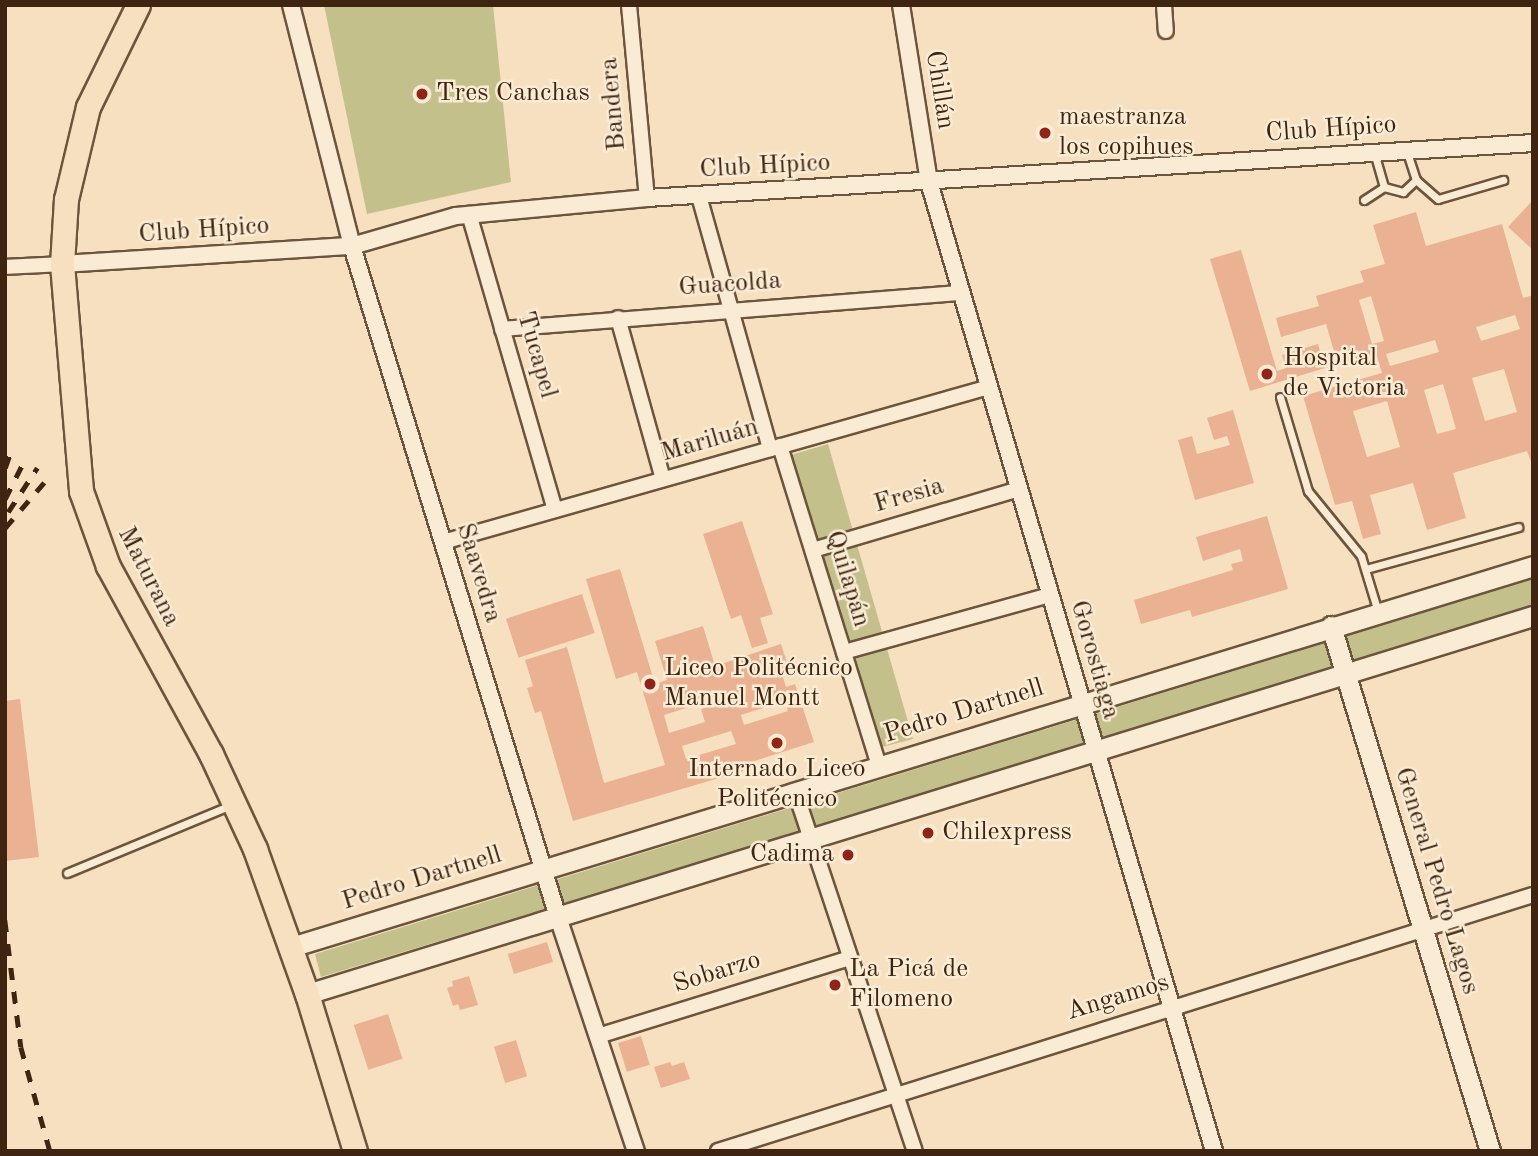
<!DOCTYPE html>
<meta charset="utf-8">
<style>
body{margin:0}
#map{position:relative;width:1538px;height:1156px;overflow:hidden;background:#f7e0bf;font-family:"Old Standard TT",serif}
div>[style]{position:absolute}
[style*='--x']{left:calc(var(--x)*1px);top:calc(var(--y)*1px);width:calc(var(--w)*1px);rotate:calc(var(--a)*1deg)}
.green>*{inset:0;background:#c4c08c}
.building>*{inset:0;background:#eab192;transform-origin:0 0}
.roads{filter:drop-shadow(2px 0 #6d543c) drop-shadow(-2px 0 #6d543c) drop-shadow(0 2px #6d543c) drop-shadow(0 -2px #6d543c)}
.service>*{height:7px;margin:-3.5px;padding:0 3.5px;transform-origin:3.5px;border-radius:3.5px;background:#faebd5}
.minor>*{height:14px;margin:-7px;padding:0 7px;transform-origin:7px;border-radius:7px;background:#faebd5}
.tertiary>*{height:16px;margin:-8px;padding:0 8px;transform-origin:8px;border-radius:8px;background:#faebd5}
.secondary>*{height:19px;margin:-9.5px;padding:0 9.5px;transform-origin:9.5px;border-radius:9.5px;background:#faebd5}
.trunk>*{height:23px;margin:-11.5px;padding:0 11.5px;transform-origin:11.5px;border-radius:11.5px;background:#f7e0bf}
.rail>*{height:4.5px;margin-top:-2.25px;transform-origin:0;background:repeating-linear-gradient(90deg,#3f2511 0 12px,transparent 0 24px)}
.dots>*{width:19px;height:19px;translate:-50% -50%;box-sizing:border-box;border:4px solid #faebd5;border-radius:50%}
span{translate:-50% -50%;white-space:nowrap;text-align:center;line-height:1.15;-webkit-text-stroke:5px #faebd5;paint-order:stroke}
.street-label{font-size:26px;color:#3f2511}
.poi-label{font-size:26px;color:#3f2511}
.left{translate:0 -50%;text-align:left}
.right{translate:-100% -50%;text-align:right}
.frame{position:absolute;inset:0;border:7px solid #3f2511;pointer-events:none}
</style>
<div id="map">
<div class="green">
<i style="clip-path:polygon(324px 5px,493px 5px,511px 182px,367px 214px)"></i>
<i style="clip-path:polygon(828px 444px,913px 739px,882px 747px,791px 455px)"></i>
<i style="clip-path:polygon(1533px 579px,1533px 609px,321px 977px,315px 954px)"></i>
</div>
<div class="building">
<i style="clip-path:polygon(1533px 200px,1533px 250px,1508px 227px)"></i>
<i style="clip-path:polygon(evenodd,1416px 212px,1426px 246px,1502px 224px,1523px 298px,1533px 295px,1533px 467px,1527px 451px,1453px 473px,1466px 518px,1427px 530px,1413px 483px,1370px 495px,1381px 534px,1363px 539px,1352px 501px,1335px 505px,1303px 396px,1382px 373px,1376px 353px,1338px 365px,1326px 324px,1281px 337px,1276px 318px,1319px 306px,1316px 296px,1364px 282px,1360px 271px,1385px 264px,1373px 225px,1416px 212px,1371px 296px,1384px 341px,1372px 344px,1359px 300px,1371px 296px,1416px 212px,1515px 315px,1520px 329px,1481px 341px,1476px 327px,1515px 315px,1416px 212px,1435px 340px,1439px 352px,1390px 366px,1386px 354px,1435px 340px,1416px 212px,1504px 369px,1517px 412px,1485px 421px,1472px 378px,1504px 369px,1416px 212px,1443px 384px,1456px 429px,1437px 434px,1424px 390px,1443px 384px,1416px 212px,1387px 401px,1400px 447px,1367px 457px,1353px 411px,1387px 401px)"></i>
<i style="clip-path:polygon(1241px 250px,1277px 371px,1286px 368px,1282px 355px,1318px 344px,1325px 368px,1250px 391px,1210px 259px)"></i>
<i style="clip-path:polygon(1233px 410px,1254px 483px,1195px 500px,1178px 440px,1192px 436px,1197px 454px,1230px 445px,1227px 436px,1214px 440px,1207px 418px)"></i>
<i style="clip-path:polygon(1267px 516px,1288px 589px,1192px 617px,1190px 610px,1141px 624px,1134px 600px,1233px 570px,1231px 564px,1243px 561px,1240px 549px,1203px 561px,1196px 537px)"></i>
<i style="clip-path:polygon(742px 521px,773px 614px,760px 618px,768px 643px,752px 648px,741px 615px,731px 619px,703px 534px)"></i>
<i style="clip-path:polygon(evenodd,620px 569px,655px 684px,667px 680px,655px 641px,703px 626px,715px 666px,781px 644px,789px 669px,781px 671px,786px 687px,795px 684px,814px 742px,742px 765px,743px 771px,573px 821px,541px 711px,535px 713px,527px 688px,533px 686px,525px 660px,567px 647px,604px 783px,665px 765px,637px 672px,616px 679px,586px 579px,620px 569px,720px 697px,722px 703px,701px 709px,705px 722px,669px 733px,664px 715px,720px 697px,620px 569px,785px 701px,788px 711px,744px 725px,741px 715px,785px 701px,620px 569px,731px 731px,736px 744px,686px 759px,682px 746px,731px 731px)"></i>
<i style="left:582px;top:594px;width:41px;height:80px;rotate:72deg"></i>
<i style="clip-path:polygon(20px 699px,39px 857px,5px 861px,5px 701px)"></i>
<i style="left:547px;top:942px;width:21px;height:41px;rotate:73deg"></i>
<i style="clip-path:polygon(469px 976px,478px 1005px,460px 1010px,458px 1004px,453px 1006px,447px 988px,453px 986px,452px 981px)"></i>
<i style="left:388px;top:1014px;width:47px;height:36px;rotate:72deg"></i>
<i style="left:641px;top:1036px;width:30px;height:24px;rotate:73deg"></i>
<i style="left:516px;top:1040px;width:38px;height:23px;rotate:73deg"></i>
<i style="clip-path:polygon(670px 1062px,672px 1066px,684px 1062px,690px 1079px,661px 1088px,654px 1067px)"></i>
</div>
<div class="roads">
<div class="service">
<i style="--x:1416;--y:180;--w:29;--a:41"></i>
<i style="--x:1438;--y:199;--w:68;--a:-16.3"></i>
<i style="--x:1384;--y:187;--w:20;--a:15"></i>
<i style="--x:1403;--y:192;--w:18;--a:-43"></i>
<i style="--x:1416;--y:180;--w:28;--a:-108"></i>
<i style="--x:1364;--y:200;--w:24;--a:-33"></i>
<i style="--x:1384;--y:187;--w:35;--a:-106"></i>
<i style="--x:1280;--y:397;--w:98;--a:73.4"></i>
<i style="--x:1308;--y:491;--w:84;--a:50.8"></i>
<i style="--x:1361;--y:556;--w:59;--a:73.1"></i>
<i style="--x:1366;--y:569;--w:158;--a:-15.4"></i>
<i style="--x:67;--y:873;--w:178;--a:-22.5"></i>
</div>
<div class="minor">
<i style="--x:629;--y:5;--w:194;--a:84.7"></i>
<i style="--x:1164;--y:5;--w:26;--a:86"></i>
<i style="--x:699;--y:196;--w:263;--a:74.3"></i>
<i style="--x:469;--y:214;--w:308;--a:73.8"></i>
<i style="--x:5;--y:267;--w:57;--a:-3"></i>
<i style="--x:618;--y:318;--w:167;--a:74.4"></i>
<i style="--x:502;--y:329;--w:461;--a:-4.5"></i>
<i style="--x:780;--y:446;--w:334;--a:72.8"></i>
<i style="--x:443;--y:542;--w:568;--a:-15.85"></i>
<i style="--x:813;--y:550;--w:215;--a:-16.5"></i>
<i style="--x:844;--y:652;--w:213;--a:-15.5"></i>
<i style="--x:795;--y:791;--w:379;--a:71.6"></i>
<i style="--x:598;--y:1036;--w:264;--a:-17.2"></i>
<i style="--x:718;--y:1151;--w:854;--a:-17.44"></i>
</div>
<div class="tertiary">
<i style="--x:291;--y:5;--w:249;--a:75.8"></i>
<i style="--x:352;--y:246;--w:699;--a:72.94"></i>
<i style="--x:557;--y:914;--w:250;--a:71.6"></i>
<i style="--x:901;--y:5;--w:179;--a:81"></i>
<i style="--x:929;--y:182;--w:1010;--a:73.61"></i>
<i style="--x:62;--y:264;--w:291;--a:-3.6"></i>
<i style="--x:352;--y:246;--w:108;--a:-16.1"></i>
<i style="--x:456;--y:216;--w:192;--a:-5.4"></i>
<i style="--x:647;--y:198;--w:888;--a:-3.55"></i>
</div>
<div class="secondary">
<i style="--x:1331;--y:626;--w:549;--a:73.15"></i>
<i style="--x:291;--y:947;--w:1299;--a:-17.05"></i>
<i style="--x:307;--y:994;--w:1283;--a:-17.14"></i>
</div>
<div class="trunk">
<i style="--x:138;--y:5;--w:114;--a:116.1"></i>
<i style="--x:88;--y:107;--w:95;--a:103.4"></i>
<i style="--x:66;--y:199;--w:65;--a:93.5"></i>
<i style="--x:62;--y:264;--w:228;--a:85.2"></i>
<i style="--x:81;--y:491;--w:80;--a:70.2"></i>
<i style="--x:108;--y:566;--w:214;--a:61.3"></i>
<i style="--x:211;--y:754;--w:105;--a:65.1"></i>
<i style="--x:255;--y:849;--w:154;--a:70.3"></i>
<i style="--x:307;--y:994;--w:164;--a:73"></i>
</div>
</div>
<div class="rail">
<i style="--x:5;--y:468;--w:18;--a:-71"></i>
<i style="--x:5;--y:499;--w:45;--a:-63.4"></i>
<i style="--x:8;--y:512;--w:53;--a:-56.6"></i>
<i style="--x:5;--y:528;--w:65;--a:-49.4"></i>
<i style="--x:5;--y:920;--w:128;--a:82.8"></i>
<i style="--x:21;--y:1047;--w:108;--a:74.4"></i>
</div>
<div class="dots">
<i style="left:422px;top:94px;background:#8f2418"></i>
<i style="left:1045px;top:133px;background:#8f2418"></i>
<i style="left:1267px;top:374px;background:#8f2418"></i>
<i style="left:650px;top:684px;background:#8f2418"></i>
<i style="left:777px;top:743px;background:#8f2418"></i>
<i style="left:928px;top:833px;background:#8f2418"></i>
<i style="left:848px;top:855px;background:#8f2418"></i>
<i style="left:835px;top:985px;background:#8f2418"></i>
</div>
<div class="street-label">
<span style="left:939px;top:90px;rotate:81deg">Chillán</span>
<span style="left:614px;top:104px;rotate:-95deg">Bandera</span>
<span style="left:1331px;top:130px;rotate:-4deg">Club Hípico</span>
<span style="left:765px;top:167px;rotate:-3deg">Club Hípico</span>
<span style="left:204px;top:231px;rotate:-4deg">Club Hípico</span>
<span style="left:730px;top:285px;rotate:-4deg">Guacolda</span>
<span style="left:536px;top:355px;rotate:74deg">Tucapel</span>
<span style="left:710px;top:441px;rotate:-16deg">Mariluán</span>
<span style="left:909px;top:496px;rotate:-16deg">Fresia</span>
<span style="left:478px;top:573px;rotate:73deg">Saavedra</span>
<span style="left:148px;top:577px;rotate:63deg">Maturana</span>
<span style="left:847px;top:579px;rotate:73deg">Quilapán</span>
<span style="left:1094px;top:660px;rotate:74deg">Gorostiaga</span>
<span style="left:964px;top:712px;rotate:-17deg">Pedro Dartnell</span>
<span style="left:422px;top:879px;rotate:-17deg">Pedro Dartnell</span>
<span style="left:1436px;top:881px;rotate:73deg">General Pedro Lagos</span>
<span style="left:717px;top:973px;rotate:-17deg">Sobarzo</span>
<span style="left:1118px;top:998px;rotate:-17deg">Angamos</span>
</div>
<div class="poi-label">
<span class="left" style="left:436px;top:94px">Tres Canchas</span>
<span class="left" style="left:1059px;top:133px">maestranza<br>los copihues</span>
<span class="left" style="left:1283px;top:374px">Hospital<br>de Victoria</span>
<span class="left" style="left:664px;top:684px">Liceo Politécnico<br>Manuel Montt</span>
<span style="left:777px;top:785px">Internado Liceo<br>Politécnico</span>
<span class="left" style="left:942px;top:833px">Chilexpress</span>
<span class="right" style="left:834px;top:855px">Cadima</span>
<span class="left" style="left:849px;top:985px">La Picá de<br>Filomeno</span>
</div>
<div class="frame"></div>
</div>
